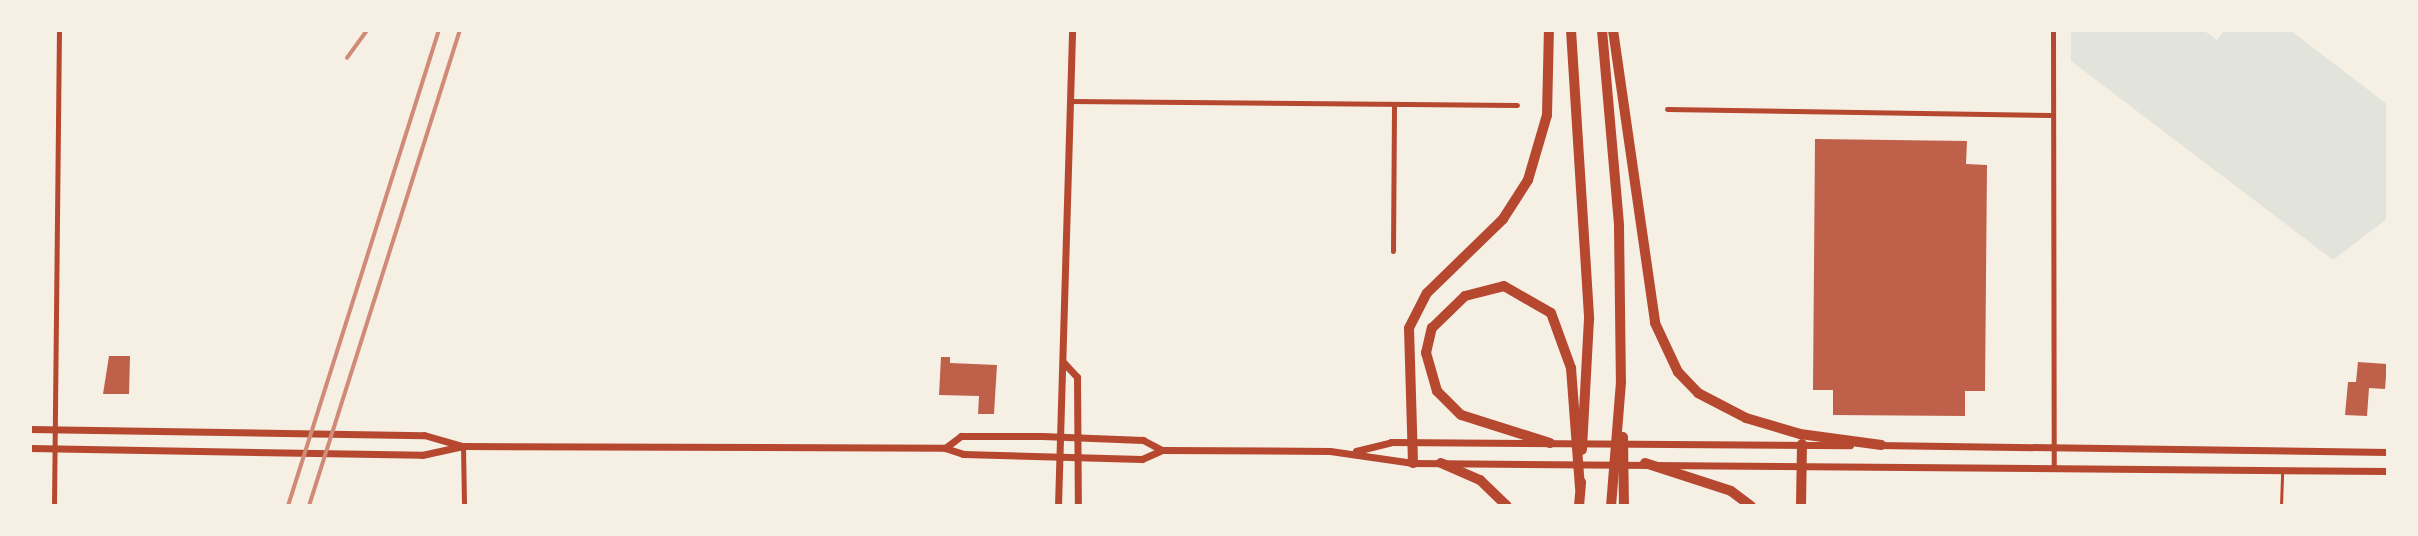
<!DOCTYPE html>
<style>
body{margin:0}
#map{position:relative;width:2418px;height:536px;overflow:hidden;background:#f6efe4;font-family:"Space Grotesk",sans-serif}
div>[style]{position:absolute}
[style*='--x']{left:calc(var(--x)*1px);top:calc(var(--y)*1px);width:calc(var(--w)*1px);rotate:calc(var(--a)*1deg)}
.green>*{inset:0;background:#e2e4dc}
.building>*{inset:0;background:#bf614a}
.service>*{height:2.5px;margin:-1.25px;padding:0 1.25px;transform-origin:1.25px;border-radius:1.25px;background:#b5482f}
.minor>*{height:5px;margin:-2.5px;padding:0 2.5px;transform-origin:2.5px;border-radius:2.5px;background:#b5482f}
.secondary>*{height:7px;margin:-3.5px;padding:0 3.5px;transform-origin:3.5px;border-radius:3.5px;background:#b5482f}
.motorway>*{height:10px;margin:-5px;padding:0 5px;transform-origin:5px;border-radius:5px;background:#b5482f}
.rail>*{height:3.5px;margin:-1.75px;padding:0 1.75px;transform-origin:1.75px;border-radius:1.75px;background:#cf8b77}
span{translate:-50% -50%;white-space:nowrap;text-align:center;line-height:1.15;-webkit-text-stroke:7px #f6efe4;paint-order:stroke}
.frame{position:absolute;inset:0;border:32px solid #f6efe4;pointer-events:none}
</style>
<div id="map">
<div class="green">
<i style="clip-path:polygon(2071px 30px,2203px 30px,2217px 40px,2225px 30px,2290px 30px,2388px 105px,2388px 218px,2333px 260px,2071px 61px)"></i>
</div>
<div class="building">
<i style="clip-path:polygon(1815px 139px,1967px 141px,1966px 164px,1987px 165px,1985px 391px,1965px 391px,1965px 416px,1833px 415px,1833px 390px,1813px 390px)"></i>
<i style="clip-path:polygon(109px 356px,130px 356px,129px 394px,103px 394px)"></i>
<i style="clip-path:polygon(941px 357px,950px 357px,950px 363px,997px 365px,994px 414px,978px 414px,979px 396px,939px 395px)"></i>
<i style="clip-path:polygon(2358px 362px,2387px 364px,2385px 389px,2369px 388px,2367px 416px,2345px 415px,2348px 382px,2356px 382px)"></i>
</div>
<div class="service">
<i style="--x:2281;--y:506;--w:35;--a:-88"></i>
</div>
<div class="minor">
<i style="--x:2053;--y:30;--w:436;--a:89.9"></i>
<i style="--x:1070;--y:101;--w:447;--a:0.5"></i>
<i style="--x:1667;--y:109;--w:383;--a:0.9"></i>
<i style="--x:1393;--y:251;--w:147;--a:-89.6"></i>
<i style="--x:463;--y:446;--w:60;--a:89"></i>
<i style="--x:54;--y:506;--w:476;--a:-89.4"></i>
</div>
<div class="secondary">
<i style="--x:1064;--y:363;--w:19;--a:47"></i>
<i style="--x:1077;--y:377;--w:129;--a:89.6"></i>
<i style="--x:30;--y:429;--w:394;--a:0.9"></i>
<i style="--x:424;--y:435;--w:40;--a:16"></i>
<i style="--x:1876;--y:445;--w:512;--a:0.78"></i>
<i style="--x:30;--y:448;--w:392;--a:1"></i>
<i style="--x:422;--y:455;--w:42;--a:-12.4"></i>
<i style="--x:463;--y:446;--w:482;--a:0.2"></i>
<i style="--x:945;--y:448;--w:19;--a:18"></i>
<i style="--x:963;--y:454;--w:179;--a:1.6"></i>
<i style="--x:1142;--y:459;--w:22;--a:-24"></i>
<i style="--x:1162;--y:450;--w:168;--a:0.3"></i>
<i style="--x:1330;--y:451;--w:84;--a:8.2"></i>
<i style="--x:1413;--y:463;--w:975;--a:0.47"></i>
<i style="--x:945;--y:448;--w:20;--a:-37"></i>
<i style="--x:961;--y:436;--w:81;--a:0"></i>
<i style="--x:1042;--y:436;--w:101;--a:2.3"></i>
<i style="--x:1143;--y:440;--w:21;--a:28"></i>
<i style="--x:1356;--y:451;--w:36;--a:-14"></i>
<i style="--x:1391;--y:442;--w:459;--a:0.4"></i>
<i style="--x:1058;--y:506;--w:476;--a:-88.3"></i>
</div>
<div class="motorway">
<i style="--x:1571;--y:30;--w:290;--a:86.4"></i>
<i style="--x:1589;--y:319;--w:131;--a:93.1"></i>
<i style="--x:1602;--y:30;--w:197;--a:85"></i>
<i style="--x:1619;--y:226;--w:156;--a:89.3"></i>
<i style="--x:1621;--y:382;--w:124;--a:94.6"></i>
<i style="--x:1613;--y:30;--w:296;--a:81.8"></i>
<i style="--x:1655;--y:323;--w:54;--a:64.9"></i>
<i style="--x:1678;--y:372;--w:29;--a:46"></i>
<i style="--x:1698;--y:393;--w:54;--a:27.5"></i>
<i style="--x:1746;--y:418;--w:56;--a:16.5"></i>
<i style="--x:1800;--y:434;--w:82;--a:7.7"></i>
<i style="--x:1623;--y:437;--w:69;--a:89.2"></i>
<i style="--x:1550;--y:443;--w:93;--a:-162.5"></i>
<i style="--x:1461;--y:415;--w:34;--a:-135"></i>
<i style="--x:1437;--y:391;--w:40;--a:-106"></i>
<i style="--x:1426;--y:353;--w:26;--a:-77"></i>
<i style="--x:1432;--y:328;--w:46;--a:-44.1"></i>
<i style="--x:1465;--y:296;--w:40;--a:-14.4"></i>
<i style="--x:1504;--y:286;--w:54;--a:29.9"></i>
<i style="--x:1551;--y:313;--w:59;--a:70"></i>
<i style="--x:1571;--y:368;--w:120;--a:85.7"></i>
<i style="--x:1413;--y:463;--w:135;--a:-91.7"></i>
<i style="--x:1409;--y:328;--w:39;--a:-63"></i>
<i style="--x:1427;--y:293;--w:106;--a:-44.2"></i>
<i style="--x:1503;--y:219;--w:46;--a:-57.3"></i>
<i style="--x:1528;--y:180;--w:68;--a:-73.7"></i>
<i style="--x:1547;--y:115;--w:85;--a:-88.7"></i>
<i style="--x:1441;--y:463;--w:43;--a:23.6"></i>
<i style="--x:1480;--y:480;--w:37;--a:44"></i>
<i style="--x:1645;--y:463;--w:90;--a:18"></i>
<i style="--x:1731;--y:491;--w:25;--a:37"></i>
<i style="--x:1579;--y:506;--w:24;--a:-85"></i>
<i style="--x:1801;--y:506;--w:62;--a:-89.1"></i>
</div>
<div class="rail">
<i style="--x:347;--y:58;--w:34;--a:-54"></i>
<i style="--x:288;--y:506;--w:499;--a:-72.4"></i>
<i style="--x:309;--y:506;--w:499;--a:-72.4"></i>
</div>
<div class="frame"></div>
</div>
